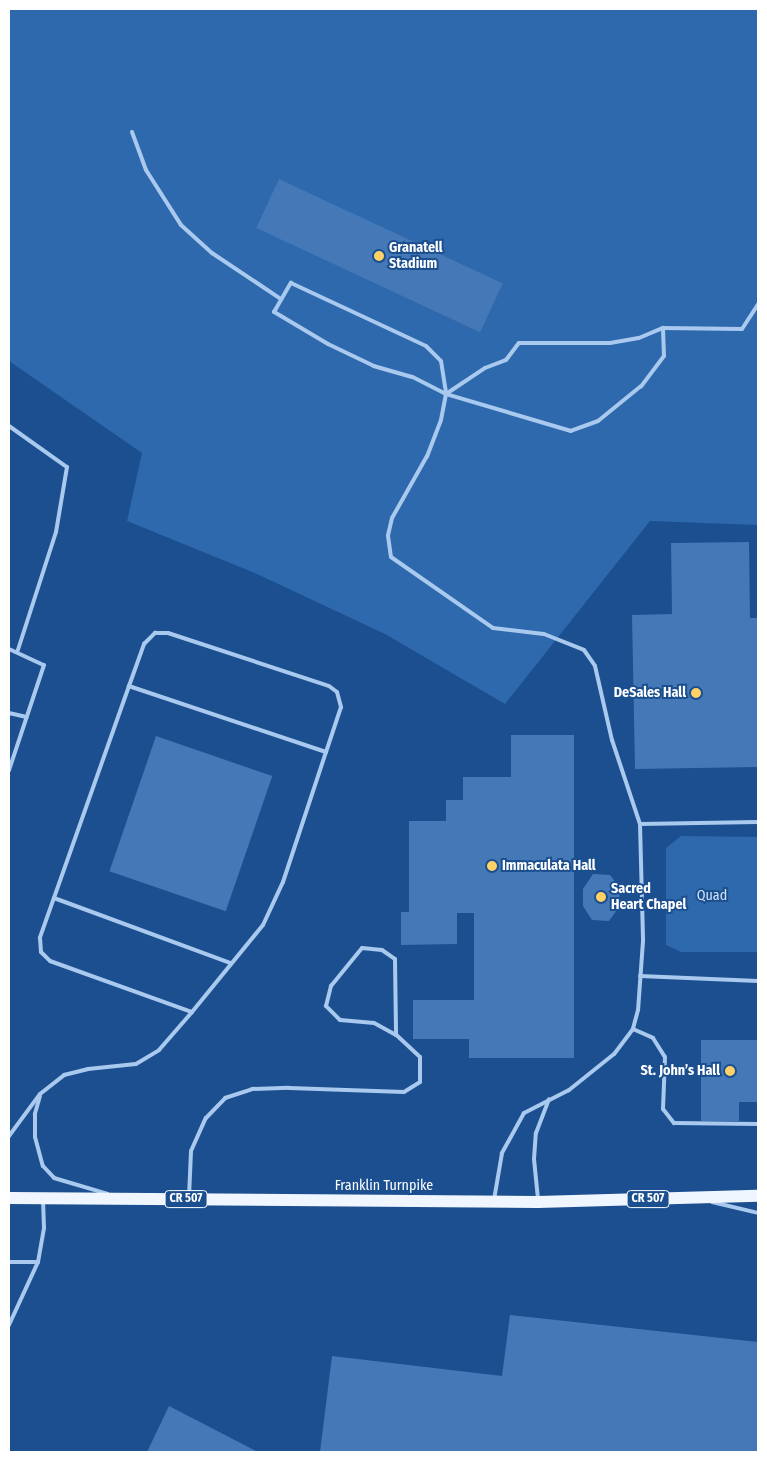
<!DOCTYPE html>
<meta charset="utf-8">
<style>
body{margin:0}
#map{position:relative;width:767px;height:1461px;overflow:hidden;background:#1b4f8f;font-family:"Fira Sans Condensed",sans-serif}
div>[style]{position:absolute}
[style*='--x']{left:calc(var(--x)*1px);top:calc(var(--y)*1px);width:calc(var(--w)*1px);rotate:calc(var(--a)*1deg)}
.green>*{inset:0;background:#2e69ad}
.building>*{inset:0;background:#4478b7;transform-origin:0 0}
.service>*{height:4px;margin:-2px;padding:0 2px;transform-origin:2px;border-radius:2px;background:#a9c9ee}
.primary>*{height:12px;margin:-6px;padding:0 6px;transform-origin:6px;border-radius:6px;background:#f0f6ff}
.dots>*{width:14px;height:14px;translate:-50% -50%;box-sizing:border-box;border:2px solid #1b4f8f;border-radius:50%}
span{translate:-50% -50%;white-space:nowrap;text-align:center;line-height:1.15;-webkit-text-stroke:4px #1b4f8f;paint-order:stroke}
.shield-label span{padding:1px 4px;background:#1b4f8f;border:1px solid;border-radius:4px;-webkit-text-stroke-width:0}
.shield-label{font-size:12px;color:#fff;font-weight:700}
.poi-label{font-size:14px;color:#fff;font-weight:700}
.left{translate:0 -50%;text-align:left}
.right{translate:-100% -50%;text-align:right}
.park-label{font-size:14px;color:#cfe3fa}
.street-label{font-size:14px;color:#fff}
.frame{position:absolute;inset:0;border:10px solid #fff;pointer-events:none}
</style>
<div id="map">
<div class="green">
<i style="clip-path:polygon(9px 9px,758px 9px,758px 525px,650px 521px,505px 704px,385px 634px,257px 574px,127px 521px,142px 453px,9px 361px)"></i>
<i style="clip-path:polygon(681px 836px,758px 837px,758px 952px,681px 952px,666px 945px,666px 848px)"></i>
</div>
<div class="building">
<i style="left:279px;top:179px;width:247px;height:54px;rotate:25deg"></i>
<i style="clip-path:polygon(749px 542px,750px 618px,758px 618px,758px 767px,635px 769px,632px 615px,672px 614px,671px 543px)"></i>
<i style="clip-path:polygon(511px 735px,574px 735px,574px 1058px,469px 1058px,469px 1039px,413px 1039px,413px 1000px,474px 1000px,474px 913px,457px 913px,457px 944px,401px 945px,401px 912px,409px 912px,409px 821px,446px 821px,446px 800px,463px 800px,463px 777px,511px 777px)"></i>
<i style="left:156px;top:736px;width:123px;height:143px;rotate:19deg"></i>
<i style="clip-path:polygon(593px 874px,610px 875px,620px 888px,619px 907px,609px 921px,592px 920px,583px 906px,583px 889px)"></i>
<i style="clip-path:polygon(701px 1040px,758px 1040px,758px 1102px,739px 1102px,739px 1121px,701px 1121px)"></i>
<i style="clip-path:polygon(510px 1315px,758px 1342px,758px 1452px,320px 1452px,332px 1356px,502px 1376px)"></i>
<i style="clip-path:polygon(169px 1406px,258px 1452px,147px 1452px)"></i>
</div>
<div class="service">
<i style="--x:132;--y:132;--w:40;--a:69.8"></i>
<i style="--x:146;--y:170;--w:65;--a:57.5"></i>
<i style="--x:181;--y:225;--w:42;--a:42.1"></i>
<i style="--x:212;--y:253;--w:83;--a:33.7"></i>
<i style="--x:663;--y:328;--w:79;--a:0.7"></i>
<i style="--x:742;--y:329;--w:30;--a:-57"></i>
<i style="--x:446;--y:394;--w:47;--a:-33.7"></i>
<i style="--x:485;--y:368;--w:22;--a:-21"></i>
<i style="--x:506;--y:360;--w:21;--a:-53"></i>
<i style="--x:519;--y:343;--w:91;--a:0"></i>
<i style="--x:610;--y:343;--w:29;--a:-10"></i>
<i style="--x:639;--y:338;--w:26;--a:-23"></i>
<i style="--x:663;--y:328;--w:28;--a:88"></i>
<i style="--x:664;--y:356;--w:38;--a:127"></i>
<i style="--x:641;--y:386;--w:55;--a:140.9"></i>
<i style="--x:598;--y:421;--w:29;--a:160"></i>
<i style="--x:571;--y:431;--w:130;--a:-163.5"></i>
<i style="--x:446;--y:394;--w:38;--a:-153"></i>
<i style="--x:412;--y:377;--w:40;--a:-164"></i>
<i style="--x:374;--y:366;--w:51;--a:-154.4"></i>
<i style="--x:328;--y:344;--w:63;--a:-149.3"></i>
<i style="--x:274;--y:312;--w:34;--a:-60"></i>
<i style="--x:291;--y:283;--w:149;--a:25"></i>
<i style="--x:426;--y:346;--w:21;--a:45"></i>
<i style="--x:441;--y:361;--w:33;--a:81"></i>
<i style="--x:446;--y:394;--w:26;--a:101"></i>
<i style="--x:441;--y:420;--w:39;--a:111"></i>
<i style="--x:427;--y:456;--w:71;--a:119.4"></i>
<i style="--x:392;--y:518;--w:18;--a:103"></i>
<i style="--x:388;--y:536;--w:21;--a:82"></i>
<i style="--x:391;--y:557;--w:124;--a:34.8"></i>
<i style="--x:493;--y:628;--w:51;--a:6.7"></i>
<i style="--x:544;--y:634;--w:43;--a:21.8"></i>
<i style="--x:584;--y:650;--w:19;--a:55"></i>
<i style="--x:595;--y:666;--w:76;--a:77.1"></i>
<i style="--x:612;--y:740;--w:89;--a:71.6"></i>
<i style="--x:640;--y:824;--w:117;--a:88.5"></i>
<i style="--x:643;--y:941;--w:69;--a:94.1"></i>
<i style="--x:638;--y:1010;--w:20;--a:105"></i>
<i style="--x:633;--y:1029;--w:31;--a:127"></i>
<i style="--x:614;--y:1054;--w:58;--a:141.3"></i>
<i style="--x:569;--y:1090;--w:51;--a:152.9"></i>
<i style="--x:524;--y:1113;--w:46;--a:118.8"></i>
<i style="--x:502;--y:1153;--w:48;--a:99.7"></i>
<i style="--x:9;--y:426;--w:71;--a:35.3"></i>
<i style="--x:67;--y:467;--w:66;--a:99.6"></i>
<i style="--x:56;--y:532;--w:124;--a:107.9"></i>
<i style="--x:9;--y:649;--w:38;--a:25"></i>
<i style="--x:44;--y:665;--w:111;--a:108.4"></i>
<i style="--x:129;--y:686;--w:45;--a:-70.3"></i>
<i style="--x:144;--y:644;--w:16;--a:-45"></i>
<i style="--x:155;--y:633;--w:13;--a:0"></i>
<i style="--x:168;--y:633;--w:169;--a:18.2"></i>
<i style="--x:329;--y:686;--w:10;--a:37"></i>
<i style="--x:337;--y:692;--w:16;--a:75"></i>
<i style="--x:341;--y:707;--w:47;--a:108.4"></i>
<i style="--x:9;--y:713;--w:18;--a:13"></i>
<i style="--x:640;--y:824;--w:118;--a:-1"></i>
<i style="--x:54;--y:898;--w:189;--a:20.2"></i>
<i style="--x:640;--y:976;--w:118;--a:2.4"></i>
<i style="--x:633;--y:1029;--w:22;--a:24"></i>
<i style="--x:653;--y:1038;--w:22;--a:58"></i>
<i style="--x:665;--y:1057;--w:52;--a:92.2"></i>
<i style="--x:663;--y:1109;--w:18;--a:52"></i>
<i style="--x:674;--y:1123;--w:84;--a:0.7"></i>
<i style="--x:40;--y:1096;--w:19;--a:106"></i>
<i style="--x:35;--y:1114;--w:23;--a:90"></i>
<i style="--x:35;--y:1137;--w:30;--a:75"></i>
<i style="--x:43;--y:1166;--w:16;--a:47"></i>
<i style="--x:54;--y:1178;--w:56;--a:16.5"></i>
<i style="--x:9;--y:1136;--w:52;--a:-53.6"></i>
<i style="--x:40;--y:1094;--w:31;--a:-38"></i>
<i style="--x:64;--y:1075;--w:25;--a:-14"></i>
<i style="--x:88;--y:1069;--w:48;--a:-5.9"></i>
<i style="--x:136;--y:1064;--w:27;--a:-31"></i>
<i style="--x:159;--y:1050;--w:50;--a:-49"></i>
<i style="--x:192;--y:1012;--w:112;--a:-50.8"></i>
<i style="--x:263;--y:925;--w:47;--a:-65.1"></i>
<i style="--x:283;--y:882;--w:137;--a:-71.7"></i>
<i style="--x:326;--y:752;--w:208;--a:-161.5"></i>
<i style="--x:129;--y:686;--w:267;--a:109.5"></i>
<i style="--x:40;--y:938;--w:14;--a:86"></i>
<i style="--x:41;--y:952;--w:13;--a:45"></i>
<i style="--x:50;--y:961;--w:151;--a:19.8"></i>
<i style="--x:189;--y:1197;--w:46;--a:-87.5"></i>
<i style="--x:191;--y:1151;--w:36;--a:-66"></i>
<i style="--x:206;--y:1118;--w:28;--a:-46"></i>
<i style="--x:225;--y:1098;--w:28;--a:-18"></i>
<i style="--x:252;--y:1089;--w:37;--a:-2"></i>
<i style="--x:289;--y:1088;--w:115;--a:2"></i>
<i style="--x:404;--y:1092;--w:19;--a:-32"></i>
<i style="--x:420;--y:1082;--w:25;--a:-90"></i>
<i style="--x:420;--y:1057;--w:33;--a:-137"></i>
<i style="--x:396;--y:1035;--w:25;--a:-151"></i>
<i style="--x:374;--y:1023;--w:34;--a:-175"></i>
<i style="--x:340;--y:1020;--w:20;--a:-135"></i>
<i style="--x:326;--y:1006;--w:21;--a:-76"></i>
<i style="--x:331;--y:986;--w:49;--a:-50.8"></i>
<i style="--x:362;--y:948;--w:20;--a:6"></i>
<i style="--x:382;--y:950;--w:16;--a:35"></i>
<i style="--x:395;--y:959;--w:76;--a:89.2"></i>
<i style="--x:538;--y:1199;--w:40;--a:-95.7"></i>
<i style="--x:534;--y:1159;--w:26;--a:-86"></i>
<i style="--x:536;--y:1133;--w:36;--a:-69"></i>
<i style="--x:712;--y:1202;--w:47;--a:13.4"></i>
<i style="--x:9;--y:1262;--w:29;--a:0"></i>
<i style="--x:9;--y:1325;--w:69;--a:-65.3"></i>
<i style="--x:38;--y:1262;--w:35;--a:-80"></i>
<i style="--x:44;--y:1228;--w:28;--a:-92"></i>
</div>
<div class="primary">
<i style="--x:9;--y:1198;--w:529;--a:0.43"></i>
<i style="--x:538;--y:1202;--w:220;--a:-1.6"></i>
</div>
<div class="dots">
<i style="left:379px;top:256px;background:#ffd166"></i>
<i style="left:696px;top:693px;background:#ffd166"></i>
<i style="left:492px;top:866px;background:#ffd166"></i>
<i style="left:601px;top:897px;background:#ffd166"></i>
<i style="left:730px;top:1071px;background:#ffd166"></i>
</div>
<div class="shield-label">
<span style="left:186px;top:1199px">CR 507</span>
<span style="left:648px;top:1199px">CR 507</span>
</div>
<div class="poi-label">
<span class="left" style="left:389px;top:256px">Granatell<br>Stadium</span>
<span class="right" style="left:686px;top:693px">DeSales Hall</span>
<span class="left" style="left:502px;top:866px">Immaculata Hall</span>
<span class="left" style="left:611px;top:897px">Sacred<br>Heart Chapel</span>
<span class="right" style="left:720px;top:1071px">St. John’s Hall</span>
</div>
<div class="park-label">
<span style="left:712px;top:896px">Quad</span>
</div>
<div class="street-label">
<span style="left:384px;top:1186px">Franklin Turnpike</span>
</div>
<div class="frame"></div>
</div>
